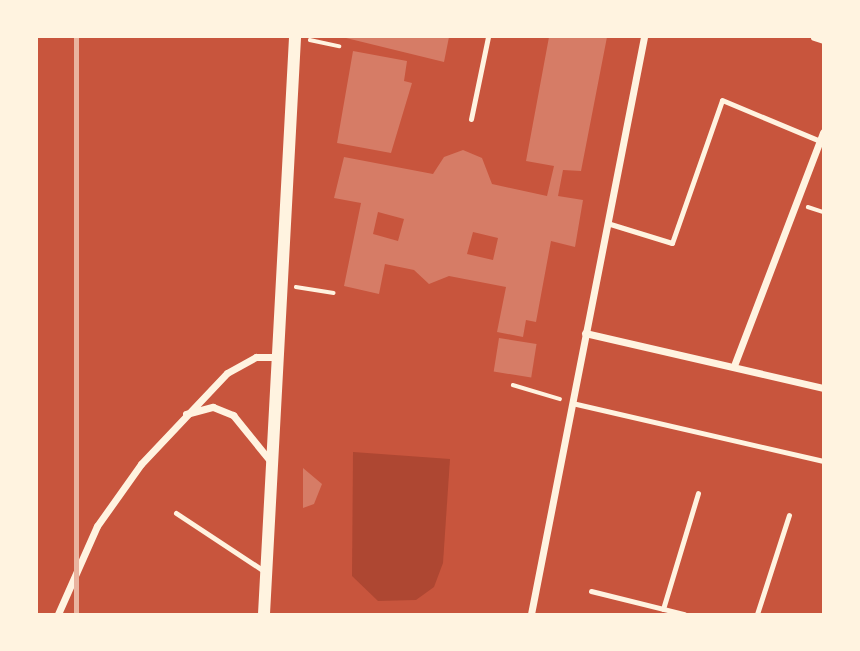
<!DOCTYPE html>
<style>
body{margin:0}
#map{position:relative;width:860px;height:651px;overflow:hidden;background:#c8553d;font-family:"Alegreya Sans",sans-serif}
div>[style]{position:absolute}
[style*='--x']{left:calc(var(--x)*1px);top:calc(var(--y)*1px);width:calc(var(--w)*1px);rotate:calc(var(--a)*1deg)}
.green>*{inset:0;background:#ae4732}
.building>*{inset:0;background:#d67c66;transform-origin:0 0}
.path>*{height:3.5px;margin:-1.75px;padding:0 1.75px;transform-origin:1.75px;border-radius:1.75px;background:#fff3e0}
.service>*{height:5px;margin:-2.5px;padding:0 2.5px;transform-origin:2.5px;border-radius:2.5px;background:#fff3e0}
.minor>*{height:7px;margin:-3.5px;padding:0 3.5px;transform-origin:3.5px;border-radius:3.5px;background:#fff3e0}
.tertiary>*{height:12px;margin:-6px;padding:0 6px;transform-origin:6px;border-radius:6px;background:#fff3e0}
.rail>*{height:5px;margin:-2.5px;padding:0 2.5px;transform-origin:2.5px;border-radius:2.5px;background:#e9b49f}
span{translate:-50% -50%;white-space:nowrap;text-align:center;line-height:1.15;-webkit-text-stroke:6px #fff3e0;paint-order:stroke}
.frame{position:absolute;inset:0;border:38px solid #fff3e0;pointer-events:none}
</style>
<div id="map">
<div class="green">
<i style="clip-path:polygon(353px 452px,450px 459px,443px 563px,434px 587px,416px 600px,378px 601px,352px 576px)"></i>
</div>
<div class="building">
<i style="clip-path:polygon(342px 37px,449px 37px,444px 62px)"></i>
<i style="clip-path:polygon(evenodd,549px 37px,607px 37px,581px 171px,563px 170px,558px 196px,583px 200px,575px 247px,551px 241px,536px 322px,526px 320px,523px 337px,497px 332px,506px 287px,449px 276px,429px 284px,414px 270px,385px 264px,379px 294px,344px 286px,361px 203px,334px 198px,344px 157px,433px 174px,444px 157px,463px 150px,482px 158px,492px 184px,547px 196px,554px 166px,526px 161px,549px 37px,378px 212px,404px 219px,398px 241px,373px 234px,378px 212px,549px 37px,473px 232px,498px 238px,493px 260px,467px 254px,473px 232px)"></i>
<i style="clip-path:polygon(353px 51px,407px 61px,404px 81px,412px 83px,391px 153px,337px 143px)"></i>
<i style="left:499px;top:338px;width:38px;height:34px;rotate:9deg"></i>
<i style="clip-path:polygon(303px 468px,322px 484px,314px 504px,303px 508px)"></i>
</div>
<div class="path">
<i style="--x:310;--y:40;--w:30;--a:12"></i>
<i style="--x:808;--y:207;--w:16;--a:18"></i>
<i style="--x:296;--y:287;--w:38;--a:9"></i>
<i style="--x:513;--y:385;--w:49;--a:16.6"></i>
</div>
<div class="service">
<i style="--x:471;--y:119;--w:84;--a:-78.3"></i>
<i style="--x:607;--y:223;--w:68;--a:17.1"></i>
<i style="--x:672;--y:243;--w:151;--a:-70.7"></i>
<i style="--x:722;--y:100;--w:106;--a:22.7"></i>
<i style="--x:572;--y:403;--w:258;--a:13"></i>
<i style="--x:176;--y:513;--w:105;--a:33.4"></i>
<i style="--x:591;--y:591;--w:96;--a:13.9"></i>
<i style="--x:663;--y:609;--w:121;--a:-73.2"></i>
<i style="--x:757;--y:614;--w:104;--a:-72.1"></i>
</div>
<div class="minor">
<i style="--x:814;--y:37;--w:9;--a:18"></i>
<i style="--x:585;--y:333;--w:244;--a:13"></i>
<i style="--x:735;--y:363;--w:247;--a:-69.1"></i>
<i style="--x:186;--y:414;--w:28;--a:-15"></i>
<i style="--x:213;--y:407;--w:22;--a:22"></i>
<i style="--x:233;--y:415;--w:60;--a:51"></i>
<i style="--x:58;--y:614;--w:96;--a:-66.1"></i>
<i style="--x:97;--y:526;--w:76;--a:-54.6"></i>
<i style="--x:141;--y:464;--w:125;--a:-46.6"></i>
<i style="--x:227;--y:373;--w:33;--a:-29"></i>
<i style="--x:256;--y:357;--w:22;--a:0"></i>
<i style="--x:531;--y:614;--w:588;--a:-78.92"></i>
</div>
<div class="tertiary">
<i style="--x:264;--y:614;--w:578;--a:-86.92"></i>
</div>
<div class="rail">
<i style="--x:76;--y:37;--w:577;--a:90"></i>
</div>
<div class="frame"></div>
</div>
